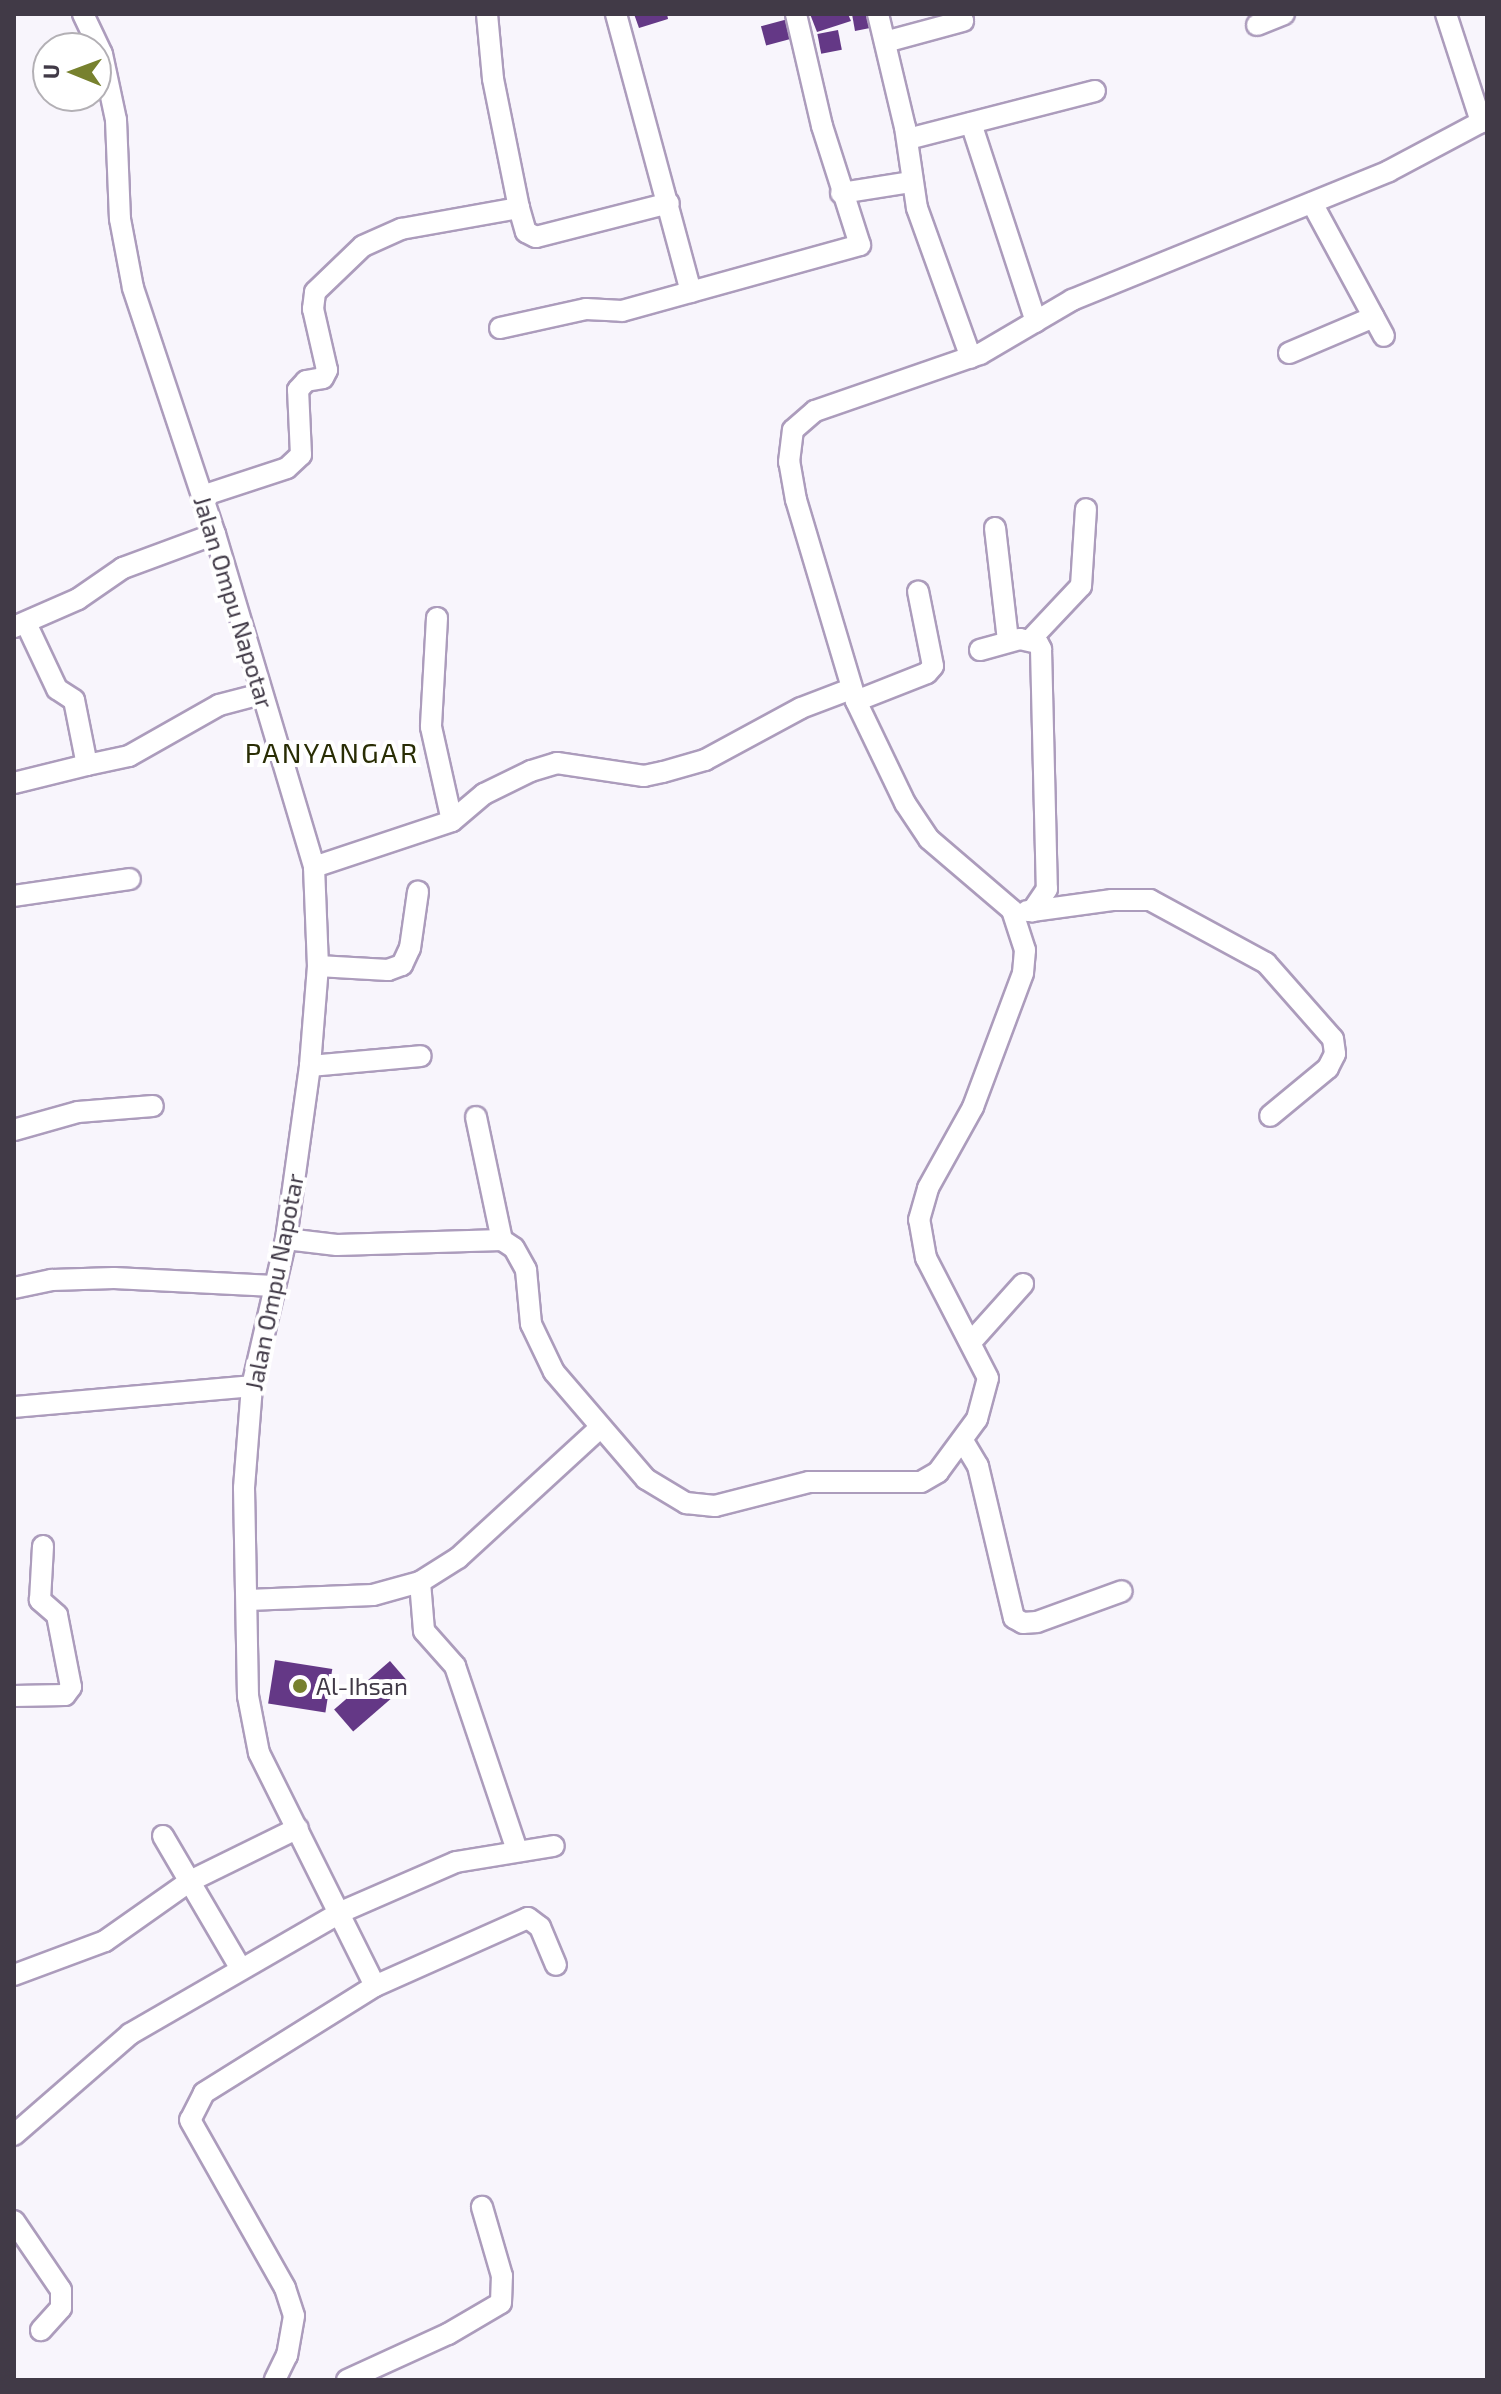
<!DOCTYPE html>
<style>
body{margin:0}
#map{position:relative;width:1501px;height:2394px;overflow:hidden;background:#f8f5fc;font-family:"Exo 2",sans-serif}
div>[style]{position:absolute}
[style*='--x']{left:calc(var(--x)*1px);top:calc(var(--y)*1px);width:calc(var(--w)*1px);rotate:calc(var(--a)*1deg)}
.building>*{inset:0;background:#643886;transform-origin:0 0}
.roads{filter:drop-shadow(2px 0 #ac9cbc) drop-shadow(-2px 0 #ac9cbc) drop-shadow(0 2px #ac9cbc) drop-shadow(0 -2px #ac9cbc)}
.minor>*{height:20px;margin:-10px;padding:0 10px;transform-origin:10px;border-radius:10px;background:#fff}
.dots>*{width:22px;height:22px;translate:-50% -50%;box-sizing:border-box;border:4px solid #fff;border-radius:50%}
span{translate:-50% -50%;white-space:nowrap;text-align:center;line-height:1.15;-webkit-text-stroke:8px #fff;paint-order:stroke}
.street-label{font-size:24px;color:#413a47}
.poi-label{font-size:24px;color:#413a47}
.left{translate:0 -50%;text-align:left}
.quarter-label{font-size:28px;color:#292d04;letter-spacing:2px}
.frame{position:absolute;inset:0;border:16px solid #413a47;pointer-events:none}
.north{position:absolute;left:32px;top:32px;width:80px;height:80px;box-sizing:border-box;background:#fff;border:2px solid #b3b0b5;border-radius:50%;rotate:271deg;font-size:22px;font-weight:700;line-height:32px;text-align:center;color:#413a47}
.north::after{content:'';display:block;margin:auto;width:28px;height:36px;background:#77812e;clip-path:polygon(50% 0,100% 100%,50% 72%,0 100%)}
</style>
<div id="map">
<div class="building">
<i style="clip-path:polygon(634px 14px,667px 14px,668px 19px,639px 28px)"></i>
<i style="clip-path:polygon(810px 14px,848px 14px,851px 21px,817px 32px)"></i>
<i style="clip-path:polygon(852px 14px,872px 14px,875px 27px,855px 31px)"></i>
<i style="left:788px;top:19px;width:20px;height:28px;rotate:75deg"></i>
<i style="left:838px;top:30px;width:20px;height:21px;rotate:79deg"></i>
<i style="left:275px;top:1660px;width:58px;height:44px;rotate:9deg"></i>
<i style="left:390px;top:1661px;width:29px;height:74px;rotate:49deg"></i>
</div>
<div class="roads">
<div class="minor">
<i style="--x:83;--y:14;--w:44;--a:64.6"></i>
<i style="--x:102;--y:54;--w:67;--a:78"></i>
<i style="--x:116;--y:120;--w:99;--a:87.7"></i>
<i style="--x:120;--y:219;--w:70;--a:79.3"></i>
<i style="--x:133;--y:288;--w:259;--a:71.6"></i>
<i style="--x:215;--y:534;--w:347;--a:73.4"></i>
<i style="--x:314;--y:867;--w:99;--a:87.7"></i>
<i style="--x:318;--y:966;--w:100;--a:94.6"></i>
<i style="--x:310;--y:1066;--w:175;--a:97.9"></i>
<i style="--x:286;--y:1239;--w:151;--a:103"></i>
<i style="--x:252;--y:1386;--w:102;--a:94.5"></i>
<i style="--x:244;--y:1488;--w:208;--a:88.9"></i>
<i style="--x:248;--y:1696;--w:58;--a:79.1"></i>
<i style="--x:259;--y:1753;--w:260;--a:63.5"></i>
<i style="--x:375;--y:1986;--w:202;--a:148"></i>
<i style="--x:204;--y:2093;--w:30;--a:117"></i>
<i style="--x:190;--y:2120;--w:193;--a:60.5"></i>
<i style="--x:285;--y:2288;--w:29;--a:72"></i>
<i style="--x:294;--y:2316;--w:40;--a:100"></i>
<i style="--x:287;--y:2355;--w:28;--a:116"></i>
<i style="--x:487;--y:14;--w:65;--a:84.7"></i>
<i style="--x:493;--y:79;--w:132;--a:78.6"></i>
<i style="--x:616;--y:14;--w:288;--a:74.9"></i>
<i style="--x:878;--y:14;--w:116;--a:76.6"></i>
<i style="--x:905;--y:127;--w:82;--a:81.6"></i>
<i style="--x:917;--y:208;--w:159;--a:70.2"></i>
<i style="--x:1446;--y:14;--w:114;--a:72"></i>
<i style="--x:1257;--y:25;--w:29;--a:-22"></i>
<i style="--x:885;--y:42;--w:81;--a:-15.1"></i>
<i style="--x:971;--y:123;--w:209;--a:71.9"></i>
<i style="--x:908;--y:139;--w:193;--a:-14.4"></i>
<i style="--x:841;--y:193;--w:71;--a:-8.9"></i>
<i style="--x:1312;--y:203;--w:151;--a:61.6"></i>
<i style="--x:500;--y:328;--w:88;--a:-12.5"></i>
<i style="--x:586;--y:309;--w:36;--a:3"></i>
<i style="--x:622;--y:311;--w:247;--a:-15.5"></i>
<i style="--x:860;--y:245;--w:125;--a:-107.7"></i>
<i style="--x:822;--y:126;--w:115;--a:-103.1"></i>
<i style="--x:1289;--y:353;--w:92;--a:-23"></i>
<i style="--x:202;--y:496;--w:89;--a:-18.2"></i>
<i style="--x:287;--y:468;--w:19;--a:-43"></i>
<i style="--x:301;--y:455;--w:65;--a:-92.6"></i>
<i style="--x:298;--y:390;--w:12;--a:-48"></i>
<i style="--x:306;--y:381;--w:17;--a:-10"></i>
<i style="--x:323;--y:378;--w:9;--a:-63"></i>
<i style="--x:327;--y:370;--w:63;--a:-102.9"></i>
<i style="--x:313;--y:309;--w:17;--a:-83"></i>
<i style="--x:315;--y:292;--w:66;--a:-43.8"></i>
<i style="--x:363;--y:246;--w:42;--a:-24.1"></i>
<i style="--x:401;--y:229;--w:120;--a:-10.1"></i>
<i style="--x:519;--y:208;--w:25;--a:74"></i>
<i style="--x:526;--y:232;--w:11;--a:27"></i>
<i style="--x:536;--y:237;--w:137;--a:-14.3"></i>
<i style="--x:995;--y:528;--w:114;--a:83.4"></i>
<i style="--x:437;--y:618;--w:109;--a:93.2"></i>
<i style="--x:431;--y:727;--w:96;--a:77.4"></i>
<i style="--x:14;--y:627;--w:70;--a:-23.6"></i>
<i style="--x:78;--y:599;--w:55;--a:-34.6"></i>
<i style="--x:123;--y:568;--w:98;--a:-20.3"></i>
<i style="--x:1031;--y:639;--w:73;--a:-46.7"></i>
<i style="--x:1081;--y:586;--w:77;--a:-86.3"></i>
<i style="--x:980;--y:650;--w:41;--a:-15.4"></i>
<i style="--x:1020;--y:639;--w:18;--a:13"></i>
<i style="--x:1038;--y:643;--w:7;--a:63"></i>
<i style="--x:1041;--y:649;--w:240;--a:88.6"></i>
<i style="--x:1047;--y:889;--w:27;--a:124"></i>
<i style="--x:1032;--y:911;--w:5;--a:180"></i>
<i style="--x:856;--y:701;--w:76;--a:-21.5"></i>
<i style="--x:927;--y:673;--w:9;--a:-49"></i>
<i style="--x:933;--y:666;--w:76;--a:-101.3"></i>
<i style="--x:87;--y:765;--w:43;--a:-12.1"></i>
<i style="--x:129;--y:756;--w:103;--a:-29.5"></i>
<i style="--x:219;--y:705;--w:43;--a:-14.7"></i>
<i style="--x:14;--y:783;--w:75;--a:-13.9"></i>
<i style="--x:87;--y:765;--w:66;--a:-101.3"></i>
<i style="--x:74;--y:700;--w:20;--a:-147"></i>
<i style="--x:57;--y:689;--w:73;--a:-115.2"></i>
<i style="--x:314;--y:867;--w:145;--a:-18.4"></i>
<i style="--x:452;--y:821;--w:42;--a:-40.2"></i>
<i style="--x:484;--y:794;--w:52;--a:-26.1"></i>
<i style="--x:531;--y:771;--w:27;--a:-17"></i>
<i style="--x:557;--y:763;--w:88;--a:8.5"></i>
<i style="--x:644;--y:776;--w:19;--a:-12"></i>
<i style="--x:663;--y:772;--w:44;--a:-15.9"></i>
<i style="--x:705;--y:760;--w:109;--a:-28.4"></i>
<i style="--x:801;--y:708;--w:53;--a:-20.8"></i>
<i style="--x:14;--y:896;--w:117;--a:-8.3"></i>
<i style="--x:1032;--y:911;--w:81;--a:-7.8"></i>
<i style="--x:1112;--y:900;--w:38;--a:0"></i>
<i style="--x:1150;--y:900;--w:132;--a:28.5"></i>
<i style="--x:1266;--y:963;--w:101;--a:48.6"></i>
<i style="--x:1333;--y:1039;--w:15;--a:82"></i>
<i style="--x:1335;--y:1054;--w:16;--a:117"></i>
<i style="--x:1328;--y:1068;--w:75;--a:140.4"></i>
<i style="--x:318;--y:966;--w:70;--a:3.3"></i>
<i style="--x:388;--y:970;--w:15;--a:-20"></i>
<i style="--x:402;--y:965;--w:19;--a:-65"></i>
<i style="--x:410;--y:948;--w:57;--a:-81.9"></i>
<i style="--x:310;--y:1066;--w:111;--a:-5.1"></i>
<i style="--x:476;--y:1117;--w:126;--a:78.1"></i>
<i style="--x:14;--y:1130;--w:66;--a:-15.7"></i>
<i style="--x:78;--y:1112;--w:75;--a:-4.6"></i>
<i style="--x:286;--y:1239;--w:51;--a:6.7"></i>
<i style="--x:337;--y:1245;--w:165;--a:-1.7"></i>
<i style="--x:502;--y:1240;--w:14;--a:34"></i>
<i style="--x:514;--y:1248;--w:25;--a:61"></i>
<i style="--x:526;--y:1270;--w:54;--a:84.7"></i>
<i style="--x:531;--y:1324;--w:53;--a:64.4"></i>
<i style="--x:554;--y:1372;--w:141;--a:49.3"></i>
<i style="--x:646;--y:1479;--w:47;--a:31"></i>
<i style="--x:686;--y:1503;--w:29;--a:6"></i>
<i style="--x:715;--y:1506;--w:97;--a:-14.3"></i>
<i style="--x:809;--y:1482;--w:112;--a:0"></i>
<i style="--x:921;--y:1482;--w:20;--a:-30"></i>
<i style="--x:938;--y:1472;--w:66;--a:-53.7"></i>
<i style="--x:977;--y:1419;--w:42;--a:-75"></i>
<i style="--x:988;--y:1378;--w:135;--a:-117.3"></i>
<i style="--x:926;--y:1258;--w:39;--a:-100"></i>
<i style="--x:919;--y:1220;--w:33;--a:-74"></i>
<i style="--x:928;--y:1188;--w:93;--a:-60.9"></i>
<i style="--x:973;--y:1107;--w:143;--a:-69.5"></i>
<i style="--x:1023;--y:973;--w:23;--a:-85"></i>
<i style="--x:1025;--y:950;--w:42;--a:-108"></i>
<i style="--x:1012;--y:910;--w:109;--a:-139.5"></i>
<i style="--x:929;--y:839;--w:43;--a:-123.7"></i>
<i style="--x:905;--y:803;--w:113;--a:-115.7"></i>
<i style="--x:856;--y:701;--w:210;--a:-106.6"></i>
<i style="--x:796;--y:500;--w:39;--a:-100"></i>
<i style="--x:789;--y:462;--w:32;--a:-83"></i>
<i style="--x:793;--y:430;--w:29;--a:-41"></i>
<i style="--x:815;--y:411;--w:175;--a:-19.1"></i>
<i style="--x:980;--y:354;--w:107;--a:-30.4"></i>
<i style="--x:1072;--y:300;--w:342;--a:-22.1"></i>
<i style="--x:1389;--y:171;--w:111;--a:-28"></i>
<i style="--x:14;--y:1288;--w:39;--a:-12"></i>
<i style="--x:52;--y:1280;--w:62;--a:-1.8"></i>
<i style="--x:114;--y:1278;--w:160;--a:2.9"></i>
<i style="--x:971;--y:1342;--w:78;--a:-48.1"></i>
<i style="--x:14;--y:1407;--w:239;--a:-5"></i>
<i style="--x:963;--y:1441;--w:29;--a:59"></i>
<i style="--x:978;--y:1466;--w:156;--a:76.7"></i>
<i style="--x:1014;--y:1618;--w:10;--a:29"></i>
<i style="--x:1023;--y:1623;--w:14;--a:-4"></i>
<i style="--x:1037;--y:1622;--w:90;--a:-20"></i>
<i style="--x:420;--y:1582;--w:49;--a:85.3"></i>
<i style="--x:424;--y:1631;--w:47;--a:48.5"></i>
<i style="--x:455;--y:1666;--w:194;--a:71.4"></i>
<i style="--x:248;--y:1600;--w:125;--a:-2.3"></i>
<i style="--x:373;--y:1595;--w:49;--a:-15.5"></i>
<i style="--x:420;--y:1582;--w:45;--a:-32.3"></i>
<i style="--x:458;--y:1558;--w:191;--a:-42.5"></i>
<i style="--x:14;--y:1696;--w:51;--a:-1.1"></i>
<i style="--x:65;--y:1695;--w:10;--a:-53"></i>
<i style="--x:71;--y:1687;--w:73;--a:-101"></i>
<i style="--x:57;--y:1615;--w:23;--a:-139"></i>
<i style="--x:40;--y:1600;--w:54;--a:-86.8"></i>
<i style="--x:163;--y:1836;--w:154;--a:59.6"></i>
<i style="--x:14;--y:1975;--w:97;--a:-20.5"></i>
<i style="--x:105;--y:1941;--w:104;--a:-35.2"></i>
<i style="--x:190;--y:1881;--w:120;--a:-26.1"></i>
<i style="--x:375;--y:1986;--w:167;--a:-24"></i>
<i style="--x:528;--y:1918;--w:15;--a:37"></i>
<i style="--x:540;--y:1927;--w:41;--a:67.2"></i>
<i style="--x:14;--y:2135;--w:154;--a:-41"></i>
<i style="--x:130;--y:2034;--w:244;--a:-30"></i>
<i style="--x:341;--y:1912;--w:125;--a:-23.5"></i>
<i style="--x:456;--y:1862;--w:99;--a:-9.3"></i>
<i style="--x:14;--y:2221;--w:83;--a:55.7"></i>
<i style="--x:61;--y:2290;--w:18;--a:90"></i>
<i style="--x:61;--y:2308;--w:30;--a:132"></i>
<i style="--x:347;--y:2380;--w:111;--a:-24.5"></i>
<i style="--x:448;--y:2334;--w:61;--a:-30.3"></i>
<i style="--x:501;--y:2303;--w:27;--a:-88"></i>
<i style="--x:502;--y:2276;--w:72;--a:-106.2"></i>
</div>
</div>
<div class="dots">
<i style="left:300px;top:1686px;background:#77812e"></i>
</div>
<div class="street-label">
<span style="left:234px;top:602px;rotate:73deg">Jalan Ompu Napotar</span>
<span style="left:274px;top:1282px;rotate:-79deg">Jalan Ompu Napotar</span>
</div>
<div class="poi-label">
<span class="left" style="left:316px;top:1686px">Al-Ihsan</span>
</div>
<div class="quarter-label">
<span style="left:332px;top:752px">PANYANGAR</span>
</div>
<div class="frame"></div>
<div class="north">U</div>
</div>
